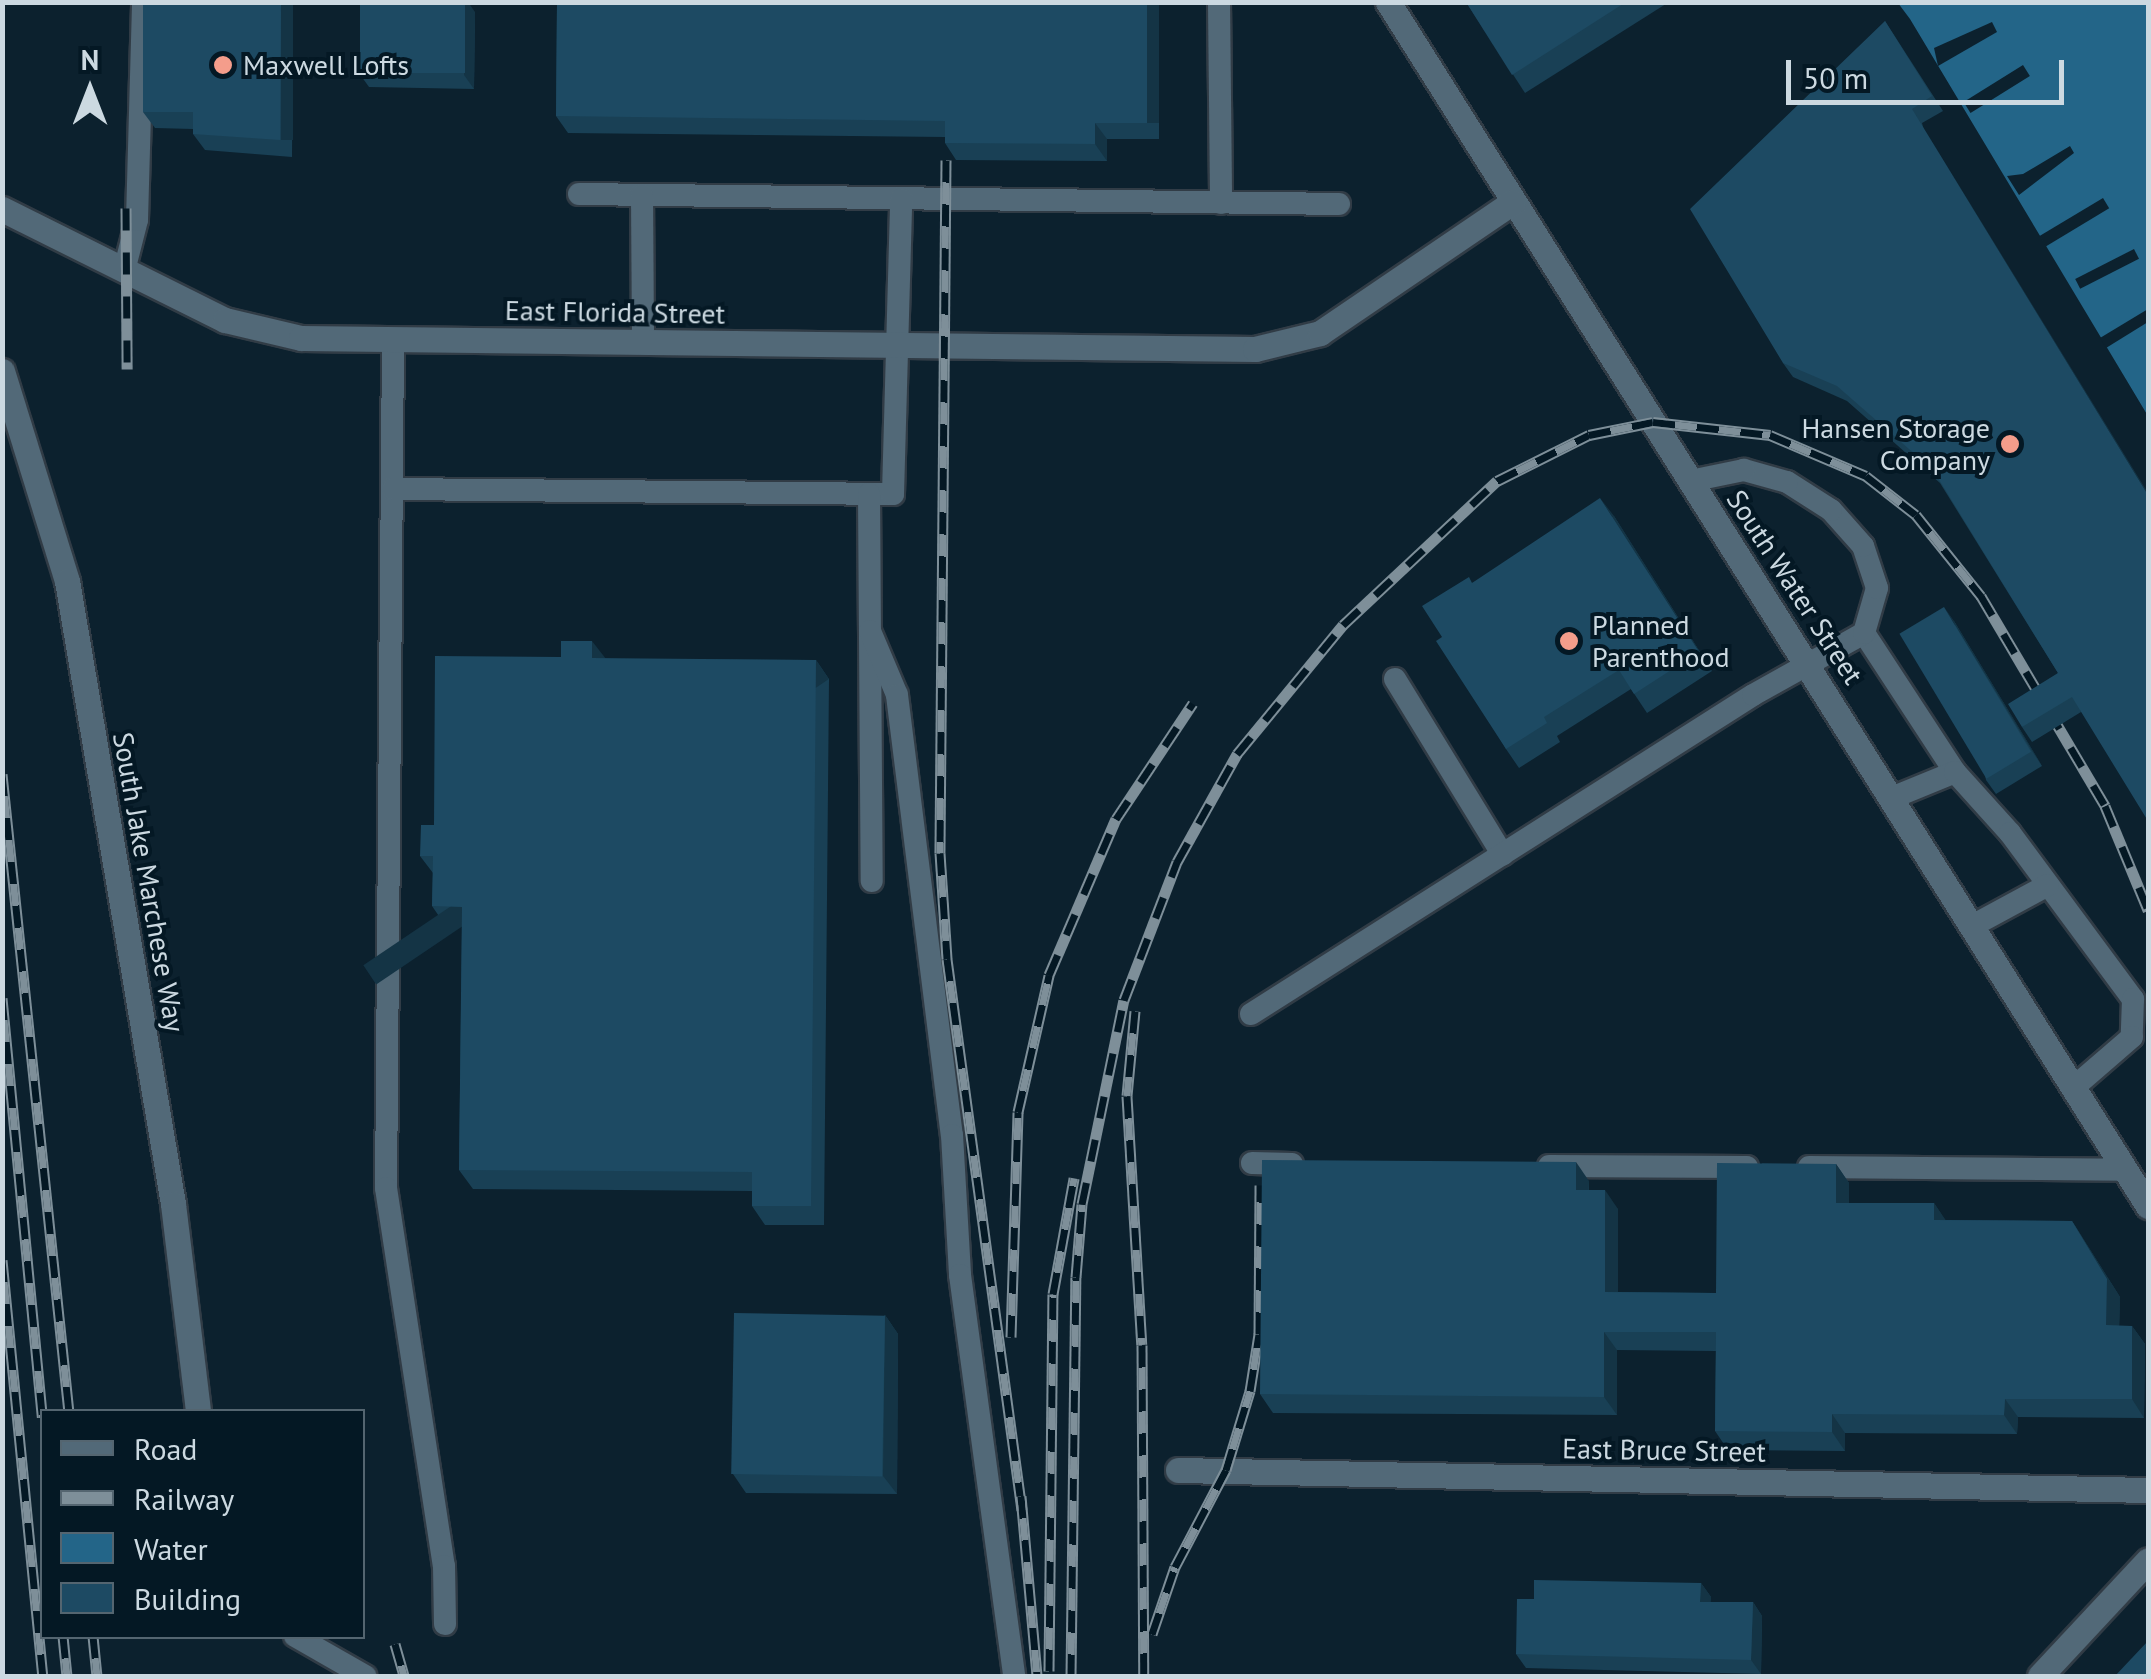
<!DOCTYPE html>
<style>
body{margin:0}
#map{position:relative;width:2151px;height:1679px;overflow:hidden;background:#0c212e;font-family:"PT Sans",sans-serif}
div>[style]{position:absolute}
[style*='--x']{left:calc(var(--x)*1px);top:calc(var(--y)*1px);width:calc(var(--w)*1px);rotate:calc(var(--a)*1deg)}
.water>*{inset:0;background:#236588}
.pier>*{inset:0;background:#0c212e;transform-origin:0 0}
.roads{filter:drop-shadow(2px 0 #313c46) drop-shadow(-2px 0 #313c46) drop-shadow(0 2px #313c46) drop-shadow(0 -2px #313c46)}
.lane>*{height:22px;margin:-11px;padding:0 11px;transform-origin:11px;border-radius:11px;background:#526978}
.street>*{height:25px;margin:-12.5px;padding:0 12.5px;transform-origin:12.5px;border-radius:12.5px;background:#526978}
.rail>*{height:11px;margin-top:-5.5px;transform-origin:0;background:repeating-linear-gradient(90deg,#041824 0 22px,#7e8f99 0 44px);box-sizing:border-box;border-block:2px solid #7e8f99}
.wall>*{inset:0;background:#194055}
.shaded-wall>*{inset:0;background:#143445;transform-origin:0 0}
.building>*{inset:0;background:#1d4a63;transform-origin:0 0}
.dots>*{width:28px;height:28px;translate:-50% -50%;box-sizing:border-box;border:5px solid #041824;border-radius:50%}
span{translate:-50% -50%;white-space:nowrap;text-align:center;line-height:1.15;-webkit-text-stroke:8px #041824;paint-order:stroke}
.poi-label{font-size:28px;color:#ccd9e1}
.left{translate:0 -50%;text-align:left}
.right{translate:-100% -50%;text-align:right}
.street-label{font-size:28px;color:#ccd9e1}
.frame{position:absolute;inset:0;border:5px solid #ccd9e1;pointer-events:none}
.legend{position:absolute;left:40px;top:1409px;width:325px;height:230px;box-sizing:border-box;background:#041824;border:2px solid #546570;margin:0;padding:12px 18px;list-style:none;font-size:30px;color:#ccd9e1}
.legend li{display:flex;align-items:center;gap:20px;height:50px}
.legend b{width:50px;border:2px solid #546570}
.north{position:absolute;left:40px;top:40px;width:100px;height:100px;-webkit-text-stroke:8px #041824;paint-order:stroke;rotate:0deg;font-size:28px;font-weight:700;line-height:40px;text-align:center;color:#ccd9e1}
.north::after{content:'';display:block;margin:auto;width:35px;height:45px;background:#ccd9e1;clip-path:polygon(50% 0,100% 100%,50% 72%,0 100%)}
.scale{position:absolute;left:1786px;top:60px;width:278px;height:45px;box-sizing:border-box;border:5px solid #ccd9e1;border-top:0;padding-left:12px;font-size:30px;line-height:35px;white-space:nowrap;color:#ccd9e1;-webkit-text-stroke:8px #041824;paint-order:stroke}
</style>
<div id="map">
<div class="water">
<i style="clip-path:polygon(1898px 3px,2148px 3px,2148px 416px,1910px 19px)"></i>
</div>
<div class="pier">
<i style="clip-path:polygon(1992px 22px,1997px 32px,1938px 66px,1934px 48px)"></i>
<i style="left:2023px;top:65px;width:13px;height:70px;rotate:58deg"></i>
<i style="clip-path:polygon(2070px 146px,2074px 153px,2019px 195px,2007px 176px,2023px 174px)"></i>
<i style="left:2103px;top:198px;width:12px;height:74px;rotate:59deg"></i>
<i style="left:2134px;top:249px;width:11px;height:66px;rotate:63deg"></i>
<i style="clip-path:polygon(2148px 309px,2148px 322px,2106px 348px,2100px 338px)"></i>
</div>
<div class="roads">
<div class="lane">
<i style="--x:1219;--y:2;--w:201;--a:89.4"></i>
<i style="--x:579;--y:194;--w:760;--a:0.75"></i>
<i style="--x:642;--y:195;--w:147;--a:89.6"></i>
<i style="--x:125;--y:267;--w:49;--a:-75.7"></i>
<i style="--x:137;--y:220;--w:218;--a:-88.4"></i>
<i style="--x:393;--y:340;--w:848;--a:90.47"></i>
<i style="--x:386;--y:1188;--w:382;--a:81.3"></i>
<i style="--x:444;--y:1566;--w:58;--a:89"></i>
<i style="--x:393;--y:489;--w:500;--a:0.57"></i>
<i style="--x:893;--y:494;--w:295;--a:-88.4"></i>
<i style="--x:869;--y:494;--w:387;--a:89.6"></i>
<i style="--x:870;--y:631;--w:69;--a:67.1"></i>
<i style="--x:897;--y:695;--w:443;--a:82.9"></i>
<i style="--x:952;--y:1135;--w:140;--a:86.7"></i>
<i style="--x:960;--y:1275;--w:405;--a:82.3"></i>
<i style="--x:1864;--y:633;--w:166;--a:56.8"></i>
<i style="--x:1395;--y:679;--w:206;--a:58.5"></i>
<i style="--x:1894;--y:797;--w:66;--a:-22.3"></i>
<i style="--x:1955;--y:772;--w:82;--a:48"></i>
<i style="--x:2010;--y:833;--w:207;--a:53.5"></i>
<i style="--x:2133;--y:999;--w:38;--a:92"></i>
<i style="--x:2132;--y:1037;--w:77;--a:139.2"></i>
<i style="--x:1974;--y:925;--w:84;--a:-28.4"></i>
<i style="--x:1251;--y:1014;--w:595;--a:-32.43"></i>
<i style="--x:1753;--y:695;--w:127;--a:-29.2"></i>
<i style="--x:1864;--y:633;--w:47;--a:-73.9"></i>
<i style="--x:1877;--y:588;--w:44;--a:-108.4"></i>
<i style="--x:1863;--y:546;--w:48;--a:-131.6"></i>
<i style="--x:1831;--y:510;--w:52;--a:-147.5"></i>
<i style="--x:1787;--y:482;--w:45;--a:-164.4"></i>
<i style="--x:1744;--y:470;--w:55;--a:168.5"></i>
<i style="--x:1252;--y:1163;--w:40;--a:1.4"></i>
<i style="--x:1549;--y:1166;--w:198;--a:0.3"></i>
<i style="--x:1809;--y:1167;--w:317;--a:0.5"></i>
<i style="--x:295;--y:1636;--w:81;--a:29.7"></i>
</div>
<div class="street">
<i style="--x:1388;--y:2;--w:1424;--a:57.74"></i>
<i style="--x:2;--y:209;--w:249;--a:26.5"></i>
<i style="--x:225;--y:320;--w:78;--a:13.3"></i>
<i style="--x:301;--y:338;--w:954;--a:0.66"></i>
<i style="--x:1255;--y:349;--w:67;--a:-13.8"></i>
<i style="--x:1320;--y:333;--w:233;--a:-34.2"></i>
<i style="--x:2;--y:371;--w:220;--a:72.8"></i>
<i style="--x:67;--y:581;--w:632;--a:80.34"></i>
<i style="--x:173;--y:1204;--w:209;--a:83.1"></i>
<i style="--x:1178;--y:1470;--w:970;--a:1.18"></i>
<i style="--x:2040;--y:1676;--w:158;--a:-47"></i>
</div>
</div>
<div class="rail">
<i style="--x:946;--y:160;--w:693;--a:90.5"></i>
<i style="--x:940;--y:853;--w:106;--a:86.2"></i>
<i style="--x:947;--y:959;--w:556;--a:82.25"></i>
<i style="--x:126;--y:208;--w:161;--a:89.6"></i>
<i style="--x:2;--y:774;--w:642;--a:84.01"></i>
<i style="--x:2;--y:998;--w:421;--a:84.5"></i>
<i style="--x:1135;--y:1011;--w:85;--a:95.4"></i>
<i style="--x:1127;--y:1096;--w:249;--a:86.6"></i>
<i style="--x:1142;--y:1345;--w:331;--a:89.7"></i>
<i style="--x:2;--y:1260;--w:418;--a:84.4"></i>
<i style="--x:1011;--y:1337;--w:225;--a:-88.2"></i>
<i style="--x:1018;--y:1112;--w:140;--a:-77.2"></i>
<i style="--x:1049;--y:975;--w:170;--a:-66.8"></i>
<i style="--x:1116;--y:819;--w:139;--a:-56.4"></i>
<i style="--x:1021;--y:1496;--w:181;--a:84.9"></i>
<i style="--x:1152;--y:1634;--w:71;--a:-71.1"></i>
<i style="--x:1175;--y:1567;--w:110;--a:-62.3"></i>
<i style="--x:1226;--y:1470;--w:83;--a:-73.1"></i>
<i style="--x:1250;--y:1391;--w:58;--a:-81"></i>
<i style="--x:1259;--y:1334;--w:149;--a:-89.6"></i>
<i style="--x:63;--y:1636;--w:40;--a:84.3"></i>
<i style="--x:93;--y:1636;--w:40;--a:84.3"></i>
<i style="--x:395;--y:1644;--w:33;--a:74"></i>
<i style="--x:1049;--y:1671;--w:377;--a:-89.4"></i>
<i style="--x:1053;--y:1294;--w:118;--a:-79.7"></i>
<i style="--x:1071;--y:1676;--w:399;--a:-89.3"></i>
<i style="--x:1076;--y:1277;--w:73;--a:-85.3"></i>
<i style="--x:1082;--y:1204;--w:208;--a:-78.4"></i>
<i style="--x:1124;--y:1000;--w:148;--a:-69"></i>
<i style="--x:1177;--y:862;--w:124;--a:-60.9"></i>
<i style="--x:1237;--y:754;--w:167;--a:-50.6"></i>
<i style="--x:1343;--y:625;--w:211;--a:-43.1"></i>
<i style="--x:1497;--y:481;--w:103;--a:-26.6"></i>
<i style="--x:1589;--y:435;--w:65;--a:-11.5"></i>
<i style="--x:1653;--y:422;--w:118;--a:6.3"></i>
<i style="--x:1770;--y:435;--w:104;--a:23.1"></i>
<i style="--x:1866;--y:476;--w:63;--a:38"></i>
<i style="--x:1916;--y:515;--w:104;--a:51.3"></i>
<i style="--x:1981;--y:596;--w:244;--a:59.4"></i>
<i style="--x:2105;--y:806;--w:113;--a:67.5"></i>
</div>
<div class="wall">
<i style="clip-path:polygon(293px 2px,292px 157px,205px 150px,193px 134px,193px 129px,155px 128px,143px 112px)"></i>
<i style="clip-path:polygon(557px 2px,1159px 2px,1159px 139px,1107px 139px,1107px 161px,956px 160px,945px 143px,945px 137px,568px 133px,556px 116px)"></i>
<i style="clip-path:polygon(1466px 2px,1669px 2px,1525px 93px)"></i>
<i style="clip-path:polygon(475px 12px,474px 89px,369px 87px,359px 73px)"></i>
<i style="clip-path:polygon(1885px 21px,1943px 111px,1922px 123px,2081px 712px,2032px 742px,2022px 727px,2058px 673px,1940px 483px,1847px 401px,1793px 377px,1783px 363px)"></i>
<i style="clip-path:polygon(1614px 516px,1712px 671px,1647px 713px,1631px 689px,1557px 736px,1560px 742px,1519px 768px,1506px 749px,1442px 637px,1472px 583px)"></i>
<i style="clip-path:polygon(1954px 621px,2042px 766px,1996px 794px,1986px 780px)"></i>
<i style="clip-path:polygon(605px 659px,816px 660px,829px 679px,824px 1225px,765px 1225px,752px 1206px,752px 1191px,473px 1189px,459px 1170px,462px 926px,445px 925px,432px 906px,433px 873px,420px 856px)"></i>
<i style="clip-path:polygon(1836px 1164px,1849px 1183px,1849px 1203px,1934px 1203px,1945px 1220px,2072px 1221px,2120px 1297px,2119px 1326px,2132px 1326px,2145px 1344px,2144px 1418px,2018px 1417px,2017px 1434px,1845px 1433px,1845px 1451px,1728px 1450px,1715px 1431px,1716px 1351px,1617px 1350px,1617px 1415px,1273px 1413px,1260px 1394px,1589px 1181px,1589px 1190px,1618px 1209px,1618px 1292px,1716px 1293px)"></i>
<i style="clip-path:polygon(885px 1315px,898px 1334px,897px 1494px,746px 1493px,733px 1474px)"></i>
<i style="clip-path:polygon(1701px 1583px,1711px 1597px,1710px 1602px,1753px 1602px,1762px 1616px,1761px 1674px,1526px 1668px,1516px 1654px,1534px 1599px)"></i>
</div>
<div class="shaded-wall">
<i style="left:281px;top:2px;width:12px;height:138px"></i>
<i style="clip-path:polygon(465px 2px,468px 2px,475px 12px,474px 89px,464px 75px)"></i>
<i style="left:1147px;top:2px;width:12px;height:121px"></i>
<i style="clip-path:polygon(1912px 109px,2148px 493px,2148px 495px)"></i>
<i style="clip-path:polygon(1095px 123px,1107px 139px,1107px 161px,1095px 144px)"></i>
<i style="clip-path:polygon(1600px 498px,1614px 516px,1712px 671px,1699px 652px)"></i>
<i style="clip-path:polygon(1944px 607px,1954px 621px,2042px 766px,2032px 751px)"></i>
<i style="clip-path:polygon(592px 641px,606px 659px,592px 658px)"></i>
<i style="left:816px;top:660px;width:23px;height:546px;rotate:56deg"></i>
<i style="clip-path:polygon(1576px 1162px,1589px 1181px,1588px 1208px,1576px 1190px)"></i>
<i style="clip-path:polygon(1836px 1164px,1849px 1183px,1849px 1221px,1836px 1203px)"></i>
<i style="clip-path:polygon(1605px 1190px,1618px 1209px,1618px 1311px,1605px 1292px)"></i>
<i style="clip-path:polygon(1934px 1203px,1947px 1222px,1934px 1220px)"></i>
<i style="clip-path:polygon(2072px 1221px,2120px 1297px,2119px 1344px,2106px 1325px)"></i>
<i style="clip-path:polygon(885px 1315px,898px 1334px,897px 1494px,883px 1476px)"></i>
<i style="clip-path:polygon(2132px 1326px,2145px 1344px,2144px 1418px,2132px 1399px)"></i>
<i style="clip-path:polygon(1604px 1332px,1617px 1350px,1617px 1415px,1604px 1397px)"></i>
<i style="clip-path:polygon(2005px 1399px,2018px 1417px,2017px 1434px,2004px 1415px)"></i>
<i style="clip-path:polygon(1832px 1414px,1845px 1433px,1845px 1451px,1832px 1432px)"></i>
<i style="clip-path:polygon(1701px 1583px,1711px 1597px,1710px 1616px,1700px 1602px)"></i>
<i style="clip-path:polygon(1753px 1602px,1762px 1616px,1761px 1674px,1751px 1660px)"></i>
</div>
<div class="building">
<i style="clip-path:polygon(143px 2px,281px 2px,280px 140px,193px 134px,193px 112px,143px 112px)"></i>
<i style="left:360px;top:2px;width:105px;height:71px"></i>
<i style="clip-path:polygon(557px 2px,1147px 2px,1147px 123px,1095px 123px,1095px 144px,945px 143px,945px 121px,556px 116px)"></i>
<i style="clip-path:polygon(1466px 2px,1626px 2px,1512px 75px)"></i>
<i style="clip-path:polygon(1885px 21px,1932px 96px,1912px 109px,2148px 495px,2148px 821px,2072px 697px,2022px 727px,2008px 704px,2058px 673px,1933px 470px,1837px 386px,1783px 363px,1690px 209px)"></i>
<i style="clip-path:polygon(1600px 498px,1699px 652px,1634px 694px,1619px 670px,1544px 717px,1547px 723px,1506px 749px,1436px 641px,1442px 637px,1422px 606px,1469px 577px,1472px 583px)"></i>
<i style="left:1944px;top:607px;width:169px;height:52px;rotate:59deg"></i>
<i style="clip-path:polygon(561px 641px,592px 641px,592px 658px,816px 660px,811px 1206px,752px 1206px,752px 1172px,459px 1170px,462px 907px,432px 906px,433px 856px,420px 856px,421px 825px,434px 825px,435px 656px,561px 657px)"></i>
<i style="clip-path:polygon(1262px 1160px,1576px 1162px,1576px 1190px,1605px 1190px,1605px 1292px,1716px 1293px,1717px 1163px,1836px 1164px,1836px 1203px,1934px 1203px,1934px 1220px,2072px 1221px,2107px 1279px,2106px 1325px,2132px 1326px,2132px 1399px,2005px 1399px,2004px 1415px,1832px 1414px,1832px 1432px,1715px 1431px,1716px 1332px,1604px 1332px,1604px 1397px,1260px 1394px)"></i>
<i style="left:734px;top:1313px;width:151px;height:161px;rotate:1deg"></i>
<i style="clip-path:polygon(1534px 1580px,1701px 1583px,1700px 1602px,1753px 1602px,1751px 1660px,1516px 1654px,1517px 1599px,1534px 1599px)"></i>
<i style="clip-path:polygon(2148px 1641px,2148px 1676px,2115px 1676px)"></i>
</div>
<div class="dots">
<i style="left:223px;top:65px;background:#f49d8b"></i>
<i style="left:2010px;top:444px;background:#f49d8b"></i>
<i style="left:1569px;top:641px;background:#f49d8b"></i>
</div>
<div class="poi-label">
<span class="left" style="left:243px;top:65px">Maxwell Lofts</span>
<span class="right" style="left:1990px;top:444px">Hansen Storage<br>Company</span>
<span class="left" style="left:1592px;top:641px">Planned<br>Parenthood</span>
</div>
<div class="street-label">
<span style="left:615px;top:312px;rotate:1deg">East Florida Street</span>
<span style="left:1795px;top:587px;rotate:57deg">South Water Street</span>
<span style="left:149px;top:882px;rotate:80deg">South Jake Marchese Way</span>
<span style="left:1664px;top:1450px;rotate:1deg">East Bruce Street</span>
</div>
<div class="frame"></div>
<ul class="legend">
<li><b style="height:12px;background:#526978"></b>Road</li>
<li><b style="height:12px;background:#7e8f99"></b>Railway</li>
<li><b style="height:28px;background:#236588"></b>Water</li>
<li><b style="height:28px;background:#1d4a63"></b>Building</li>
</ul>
<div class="north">N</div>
<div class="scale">50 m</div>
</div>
